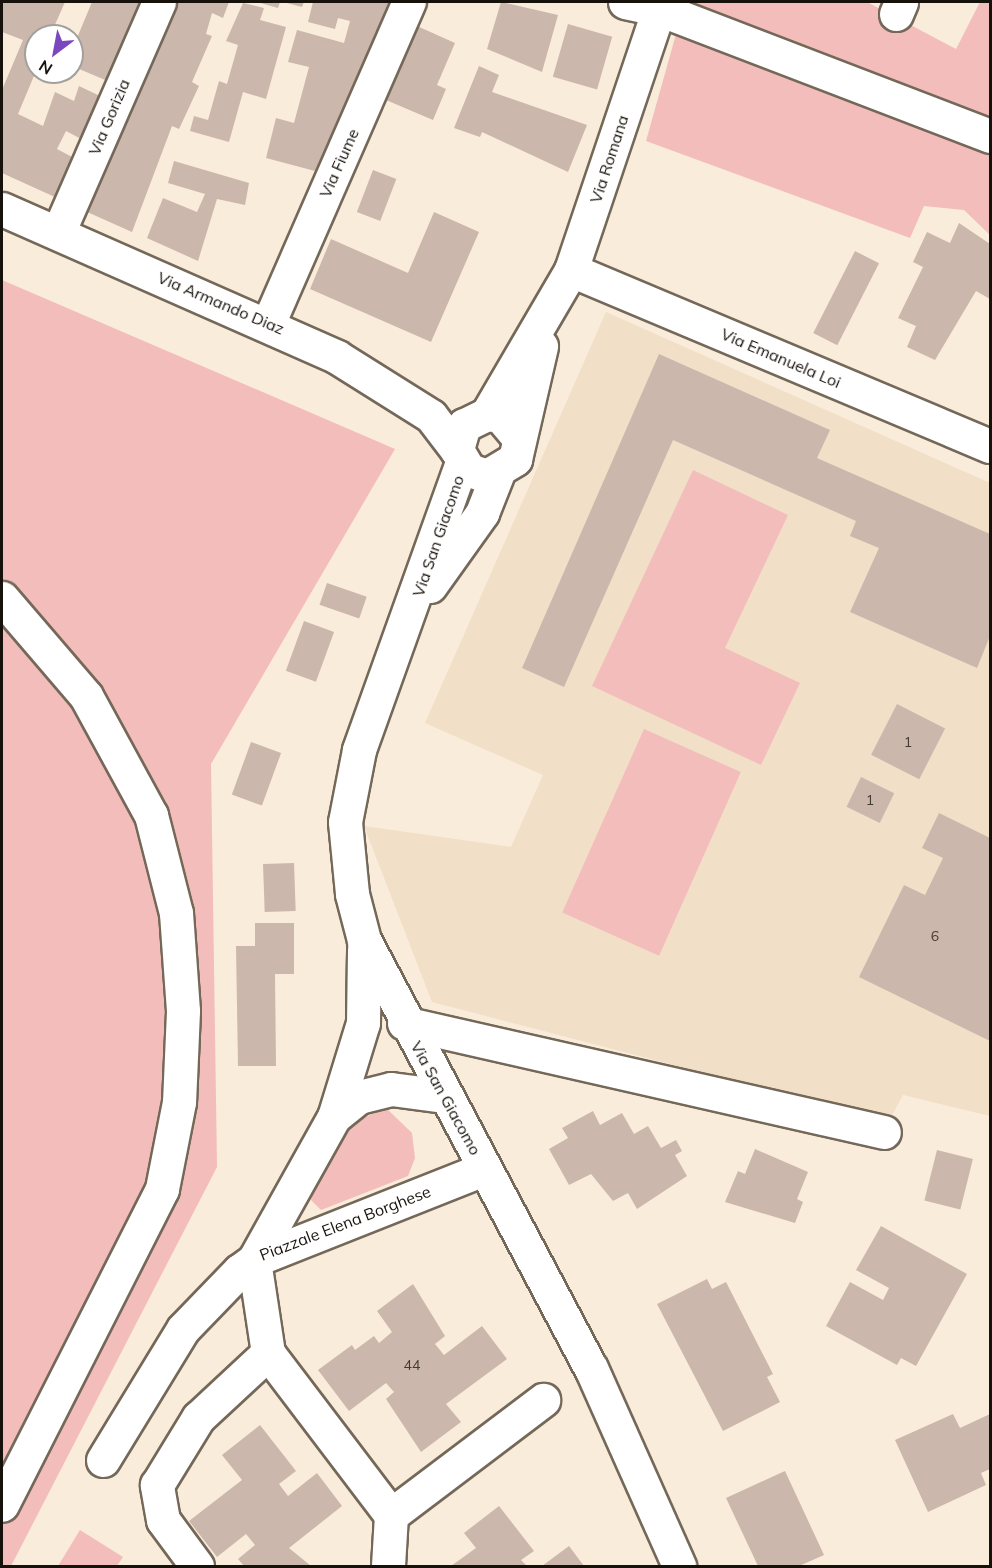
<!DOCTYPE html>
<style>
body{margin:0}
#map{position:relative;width:992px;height:1568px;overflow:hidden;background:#f9ecda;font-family:Mulish,sans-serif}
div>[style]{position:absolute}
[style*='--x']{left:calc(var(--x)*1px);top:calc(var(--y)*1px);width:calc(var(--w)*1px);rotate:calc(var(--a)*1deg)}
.built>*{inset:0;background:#f1dfc7}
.green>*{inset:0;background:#f3bdbb;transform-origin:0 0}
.building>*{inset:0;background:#ccb7ad;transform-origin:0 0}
.roads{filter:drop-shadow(2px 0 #746859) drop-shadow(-2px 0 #746859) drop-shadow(0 2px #746859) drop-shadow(0 -2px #746859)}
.minor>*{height:33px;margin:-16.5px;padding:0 16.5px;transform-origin:16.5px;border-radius:16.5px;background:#fff}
span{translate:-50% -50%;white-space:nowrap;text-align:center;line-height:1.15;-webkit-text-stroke:4.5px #fff;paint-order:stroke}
.number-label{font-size:14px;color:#443a34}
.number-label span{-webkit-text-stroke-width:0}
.street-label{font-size:16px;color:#16110b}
.frame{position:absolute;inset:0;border:3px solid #16110b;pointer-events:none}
.north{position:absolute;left:24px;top:24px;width:60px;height:60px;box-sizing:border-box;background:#fff;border:2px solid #a2a09d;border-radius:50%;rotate:212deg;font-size:16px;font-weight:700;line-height:24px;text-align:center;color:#16110b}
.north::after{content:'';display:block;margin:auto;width:21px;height:27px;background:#7b47be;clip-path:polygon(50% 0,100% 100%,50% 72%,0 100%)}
</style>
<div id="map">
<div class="built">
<i style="clip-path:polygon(606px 312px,990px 483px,990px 1116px,903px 1095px,889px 1121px,432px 1002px,364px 826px,511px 847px,543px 775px,425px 723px)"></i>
</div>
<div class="green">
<i style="clip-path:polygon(685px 2px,867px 2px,956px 49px,980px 2px,990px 2px,990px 235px,964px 210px,924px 206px,910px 238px,646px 141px)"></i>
<i style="clip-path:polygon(2px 280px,395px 449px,211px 764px,217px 1167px,11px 1566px,2px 1566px)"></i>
<i style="clip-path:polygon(693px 470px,788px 515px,725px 648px,800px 683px,761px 765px,592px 686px)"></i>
<i style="left:644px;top:729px;width:106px;height:201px;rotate:24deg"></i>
<i style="clip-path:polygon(386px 1108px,412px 1133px,415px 1158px,408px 1176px,321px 1210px,311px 1200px,314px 1186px,345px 1126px)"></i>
<i style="clip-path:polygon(80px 1530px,123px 1557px,117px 1566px,58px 1566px)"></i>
</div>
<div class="building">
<i style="clip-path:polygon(2px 2px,65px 2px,50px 36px,36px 36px,36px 71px,18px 114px,43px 126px,55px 92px,74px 101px,79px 86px,100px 96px,83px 140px,66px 131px,57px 149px,74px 158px,57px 198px,2px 173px,2px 90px,23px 40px,2px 32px)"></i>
<i style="clip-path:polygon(92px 2px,142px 2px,110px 82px,72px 66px,72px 50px)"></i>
<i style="clip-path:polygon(176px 2px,229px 2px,223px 18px,212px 13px,206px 34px,212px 36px,192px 82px,199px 86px,179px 129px,172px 126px,132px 232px,85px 211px)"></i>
<i style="clip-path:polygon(257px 2px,280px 2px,278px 8px)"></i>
<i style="clip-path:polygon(283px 2px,304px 2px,302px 7px)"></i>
<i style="clip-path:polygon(313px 2px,392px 2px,315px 171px,266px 158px,276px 118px,294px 123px,309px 67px,288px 62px,297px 30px,344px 43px,350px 21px,338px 18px,335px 29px,308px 22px)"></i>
<i style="clip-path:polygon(501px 2px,558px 15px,542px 72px,487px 49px)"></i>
<i style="clip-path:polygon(243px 3px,264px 8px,260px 20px,286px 27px,266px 99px,243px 92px,229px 142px,190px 131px,194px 116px,208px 120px,219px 81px,227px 84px,238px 45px,226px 41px)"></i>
<i style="left:568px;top:24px;width:46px;height:55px;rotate:16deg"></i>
<i style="clip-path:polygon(417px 26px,455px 43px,437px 85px,446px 89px,433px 120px,386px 100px)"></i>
<i style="clip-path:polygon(479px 66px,499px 75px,492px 92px,587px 125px,568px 172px,482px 132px,480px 137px,454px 128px)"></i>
<i style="clip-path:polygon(174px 161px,249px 183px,245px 205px,217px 199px,198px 261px,147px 238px,163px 198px,197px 212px,205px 194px,168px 183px)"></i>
<i style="left:373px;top:170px;width:25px;height:45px;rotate:21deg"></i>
<i style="clip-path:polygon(434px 212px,479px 232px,431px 342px,310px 289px,331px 239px,408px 273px)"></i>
<i style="clip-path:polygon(959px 223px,990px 244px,990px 299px,976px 291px,935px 360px,907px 347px,916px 326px,898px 318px,923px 267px,913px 262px,927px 232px,950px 243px)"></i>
<i style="left:855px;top:251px;width:27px;height:92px;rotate:27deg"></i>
<i style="clip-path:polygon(659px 354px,830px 430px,817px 458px,990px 534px,990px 636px,977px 668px,850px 612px,879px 548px,850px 536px,856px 521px,673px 440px,564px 687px,522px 668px)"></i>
<i style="left:327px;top:583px;width:42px;height:23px;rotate:19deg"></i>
<i style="left:304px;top:621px;width:32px;height:53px;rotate:20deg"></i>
<i style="left:897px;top:704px;width:54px;height:57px;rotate:27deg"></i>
<i style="left:251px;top:742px;width:32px;height:56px;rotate:20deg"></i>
<i style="left:861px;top:777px;width:37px;height:33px;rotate:26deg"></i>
<i style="clip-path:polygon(939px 813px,990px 838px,990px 1041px,859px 977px,904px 885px,925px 895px,943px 858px,922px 848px)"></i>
<i style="left:294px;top:863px;width:48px;height:31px;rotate:88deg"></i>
<i style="clip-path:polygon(255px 923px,294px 923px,294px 974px,275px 974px,276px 1066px,238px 1066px,236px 946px,255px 946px)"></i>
<i style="clip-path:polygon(593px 1111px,600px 1125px,622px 1113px,634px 1134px,648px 1126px,661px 1148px,676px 1140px,682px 1151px,675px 1155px,687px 1176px,637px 1209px,628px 1193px,613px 1201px,591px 1174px,569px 1185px,549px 1149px,568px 1138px,562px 1128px)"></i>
<i style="clip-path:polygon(755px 1149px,808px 1172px,797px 1199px,803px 1202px,795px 1223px,725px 1202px,738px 1171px,745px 1174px)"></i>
<i style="left:937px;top:1150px;width:37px;height:52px;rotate:14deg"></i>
<i style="clip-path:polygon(881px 1226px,967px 1274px,916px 1366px,901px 1358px,897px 1365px,826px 1326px,850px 1282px,883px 1300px,889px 1288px,856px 1270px)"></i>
<i style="clip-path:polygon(707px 1279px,712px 1289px,726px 1282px,773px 1374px,767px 1377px,780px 1402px,723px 1431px,657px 1304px)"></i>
<i style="clip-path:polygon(413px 1284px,445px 1336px,435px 1344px,444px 1355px,482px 1326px,507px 1359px,446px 1404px,461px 1422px,421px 1452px,386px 1399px,394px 1392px,386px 1383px,349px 1411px,318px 1370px,352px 1345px,355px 1350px,374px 1336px,379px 1343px,392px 1332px,377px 1311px)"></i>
<i style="clip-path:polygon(953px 1414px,960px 1428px,990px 1414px,990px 1469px,981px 1473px,986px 1485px,928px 1512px,895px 1440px)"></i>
<i style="clip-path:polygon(260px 1425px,296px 1471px,279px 1484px,288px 1496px,317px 1473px,342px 1506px,289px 1548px,311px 1566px,244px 1566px,238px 1559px,255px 1545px,246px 1534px,217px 1557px,189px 1521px,242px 1480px,222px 1455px)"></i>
<i style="clip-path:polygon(785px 1471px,824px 1555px,799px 1566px,758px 1566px,726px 1498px)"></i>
<i style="clip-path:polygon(499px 1506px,534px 1551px,521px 1560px,527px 1566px,451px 1566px,476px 1548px,464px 1533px)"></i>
<i style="clip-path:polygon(569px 1546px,584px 1566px,542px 1566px)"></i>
</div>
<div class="roads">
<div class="minor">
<i style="--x:625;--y:2;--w:35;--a:12"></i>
<i style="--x:659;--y:9;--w:355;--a:21"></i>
<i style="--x:896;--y:14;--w:13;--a:-67"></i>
<i style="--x:2;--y:209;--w:366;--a:23.8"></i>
<i style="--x:337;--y:357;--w:111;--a:32.1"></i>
<i style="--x:431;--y:416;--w:43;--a:52.6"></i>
<i style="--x:58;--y:233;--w:252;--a:-66.4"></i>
<i style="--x:571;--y:270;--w:454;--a:22.8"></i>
<i style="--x:268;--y:324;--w:352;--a:-66.4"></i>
<i style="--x:487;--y:414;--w:167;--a:-59.7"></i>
<i style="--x:571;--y:270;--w:283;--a:-71.4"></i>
<i style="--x:517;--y:436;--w:26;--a:-130"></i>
<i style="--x:500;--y:416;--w:13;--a:-171"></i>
<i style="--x:487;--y:414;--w:25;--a:154"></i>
<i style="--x:464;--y:425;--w:26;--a:106"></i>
<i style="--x:457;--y:450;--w:23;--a:59"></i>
<i style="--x:469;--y:470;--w:19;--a:18"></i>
<i style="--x:487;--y:476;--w:33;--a:-31"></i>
<i style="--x:515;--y:459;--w:116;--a:-77"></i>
<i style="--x:462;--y:462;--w:306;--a:109.7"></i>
<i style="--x:359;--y:750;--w:73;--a:101"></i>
<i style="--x:345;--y:822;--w:72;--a:84.4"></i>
<i style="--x:352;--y:894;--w:48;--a:75.4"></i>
<i style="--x:364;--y:940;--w:484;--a:62.1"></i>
<i style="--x:591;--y:1368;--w:217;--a:66"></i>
<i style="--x:430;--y:586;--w:90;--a:-54.5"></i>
<i style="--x:482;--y:513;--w:41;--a:-68.5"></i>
<i style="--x:2;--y:598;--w:129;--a:49.4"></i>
<i style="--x:86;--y:696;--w:136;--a:61.4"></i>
<i style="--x:151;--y:815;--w:101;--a:75.7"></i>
<i style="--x:176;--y:913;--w:98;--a:85.9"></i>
<i style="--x:183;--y:1011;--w:91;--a:92.5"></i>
<i style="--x:179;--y:1102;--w:89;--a:101.1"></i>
<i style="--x:162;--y:1189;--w:354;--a:116.9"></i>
<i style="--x:404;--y:1023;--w:492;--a:12.8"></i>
<i style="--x:334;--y:1117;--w:32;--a:-39"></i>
<i style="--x:359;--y:1097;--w:33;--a:-14"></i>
<i style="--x:391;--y:1089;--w:53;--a:7.5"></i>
<i style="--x:254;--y:1260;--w:164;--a:-60.8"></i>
<i style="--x:334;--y:1117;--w:98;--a:-72.9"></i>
<i style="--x:363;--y:1023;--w:74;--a:-89.2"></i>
<i style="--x:268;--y:1353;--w:203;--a:52.8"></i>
<i style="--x:391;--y:1515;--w:51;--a:93.4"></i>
<i style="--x:103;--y:1460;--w:153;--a:-58.6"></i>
<i style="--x:183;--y:1329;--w:81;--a:-46"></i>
<i style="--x:239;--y:1271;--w:19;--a:-36"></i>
<i style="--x:254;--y:1260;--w:247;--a:-21.6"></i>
<i style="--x:391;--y:1515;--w:191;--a:-37.1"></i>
<i style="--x:197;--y:1566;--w:57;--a:-126.5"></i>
<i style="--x:163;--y:1520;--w:36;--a:-100"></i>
<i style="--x:157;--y:1485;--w:79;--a:-58.5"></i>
<i style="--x:198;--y:1418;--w:96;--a:-42.9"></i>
<i style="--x:268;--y:1353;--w:94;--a:-98.6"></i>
</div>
</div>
<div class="number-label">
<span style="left:908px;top:742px">1</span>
<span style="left:870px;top:800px">1</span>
<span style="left:935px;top:936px">6</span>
<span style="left:412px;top:1365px">44</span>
</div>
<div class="street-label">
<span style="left:109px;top:117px;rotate:-67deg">Via Gorizia</span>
<span style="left:609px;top:159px;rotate:-72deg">Via Romana</span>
<span style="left:339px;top:163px;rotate:-66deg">Via Fiume</span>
<span style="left:221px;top:303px;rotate:23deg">Via Armando Diaz</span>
<span style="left:781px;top:358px;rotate:23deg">Via Emanuela Loi</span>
<span style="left:438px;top:536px;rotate:-71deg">Via San Giacomo</span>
<span style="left:446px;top:1098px;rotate:61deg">Via San Giacomo</span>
<span style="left:345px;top:1223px;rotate:-21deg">Piazzale Elena Borghese</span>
</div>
<div class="frame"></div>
<div class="north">N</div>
</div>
